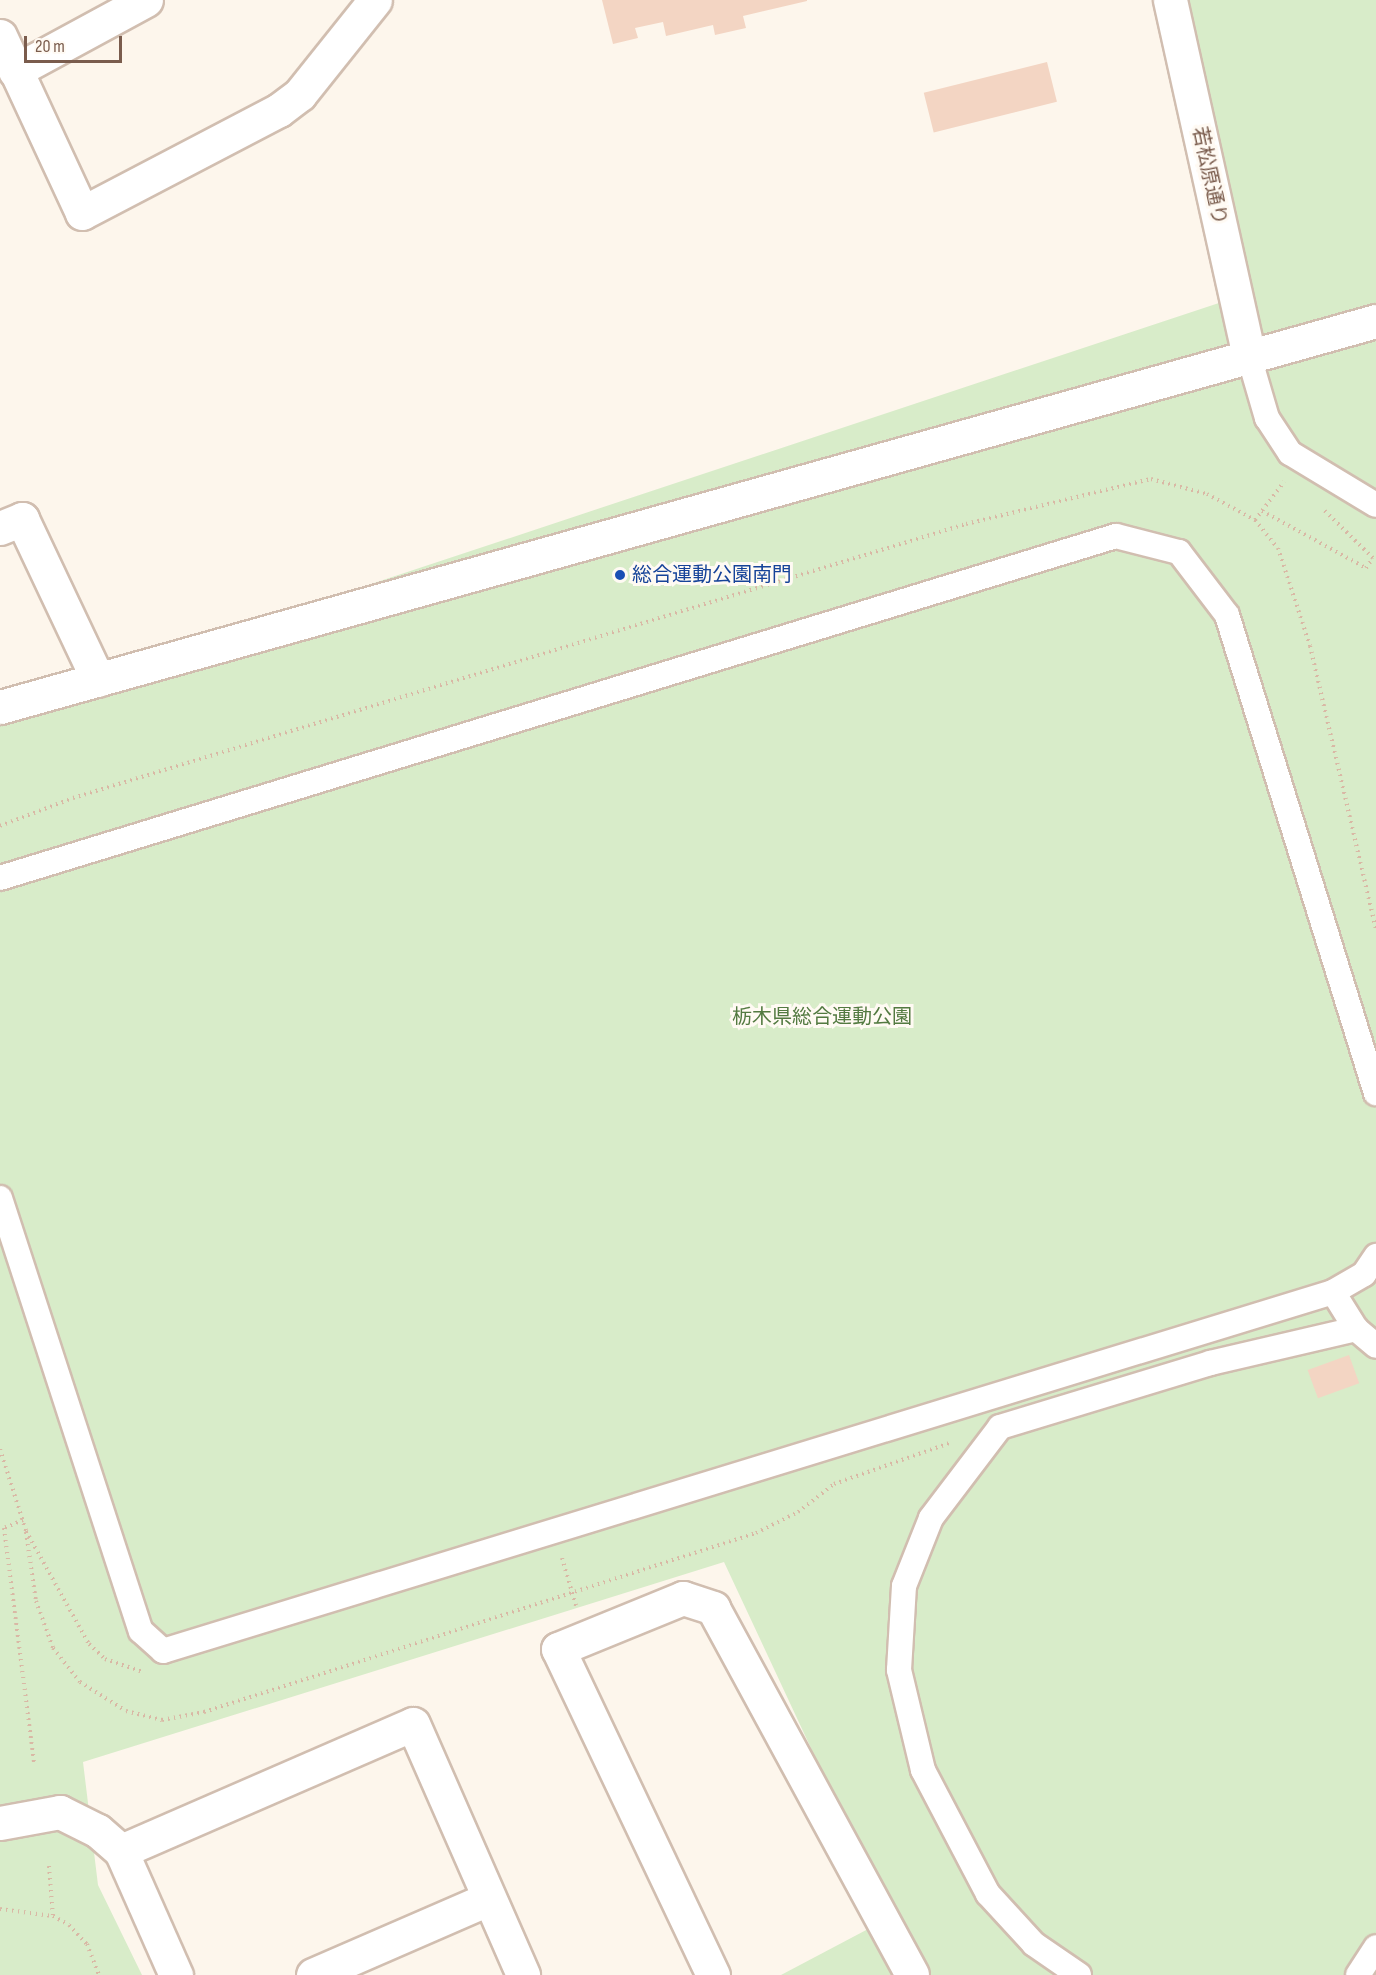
<!DOCTYPE html>
<meta charset="utf-8">
<style>
body{margin:0}
#map{position:relative;width:1376px;height:1975px;overflow:hidden;background:#fdf6ec;font-family:"Sofia Sans Condensed","Noto Sans JP",sans-serif}
div>[style]{position:absolute}
[style*='--x']{left:calc(var(--x)*1px);top:calc(var(--y)*1px);width:calc(var(--w)*1px);rotate:calc(var(--a)*1deg)}
.green>*{inset:0;background:#d8ecc9}
.building>*{inset:0;background:#f3d5c3;transform-origin:0 0}
.path>*{height:4px;margin-top:-2px;transform-origin:0;background:repeating-linear-gradient(90deg,#d9b8a5 0 1.5px,transparent 0 6px)}
.roads{filter:drop-shadow(2px 0 #d1beb0) drop-shadow(-2px 0 #d1beb0) drop-shadow(0 2px #d1beb0) drop-shadow(0 -2px #d1beb0)}
.pedestrian>*{height:24px;margin:-12px;padding:0 12px;transform-origin:12px;border-radius:12px;background:#fff}
.minor>*{height:33px;margin:-16.5px;padding:0 16.5px;transform-origin:16.5px;border-radius:16.5px;background:#fff}
.tertiary>*{height:33px;margin:-16.5px;padding:0 16.5px;transform-origin:16.5px;border-radius:16.5px;background:#fff}
.dots>*{width:16px;height:16px;translate:-50% -50%;box-sizing:border-box;border:3px solid #fffaf3;border-radius:50%}
span{translate:-50% -50%;white-space:nowrap;text-align:center;line-height:1.15;-webkit-text-stroke:6px #fffaf3;paint-order:stroke}
.street-label{font-size:20px;color:#7a5c4d}
.transit-label{font-size:20px;color:#164399}
.left{translate:0 -50%;text-align:left}
.park-label{font-size:20px;color:#537a41}
.scale{position:absolute;left:24px;top:36px;width:98px;height:27px;box-sizing:border-box;border:3px solid #7a5c4d;border-top:0;padding-left:8px;font-size:18px;line-height:21px;white-space:nowrap;color:#7a5c4d;-webkit-text-stroke:4px #fffaf3;paint-order:stroke}
</style>
<div id="map">
<div class="green">
<i style="clip-path:polygon(1162px 0,1376px 0,1376px 1975px,917px 1975px,724px 1562px,83px 1762px,98px 1885px,142px 1975px,0 1975px,0 707px,1231px 299px)"></i>
<i style="clip-path:polygon(870px 1928px,895px 1975px,781px 1975px)"></i>
</div>
<div class="building">
<i style="clip-path:polygon(602px 0,807px 0,807px 1px,743px 16px,746px 28px,715px 35px,713px 25px,666px 36px,663px 22px,635px 28px,638px 38px,613px 44px)"></i>
<i style="left:1047px;top:62px;width:41px;height:127px;rotate:76deg"></i>
<i style="left:1349px;top:1355px;width:30px;height:44px;rotate:70deg"></i>
</div>
<div class="path">
<i style="--x:1262;--y:511;--w:119;--a:28.7"></i>
<i style="--x:1366;--y:568;--w:12;--a:-55"></i>
<i style="--x:1373;--y:558;--w:70;--a:-135.6"></i>
<i style="--x:1255;--y:520;--w:48;--a:-52.7"></i>
<i style="--x:0;--y:826;--w:78;--a:-21"></i>
<i style="--x:73;--y:798;--w:934;--a:-17.06"></i>
<i style="--x:966;--y:524;--w:190;--a:-13.7"></i>
<i style="--x:1151;--y:479;--w:58;--a:15"></i>
<i style="--x:1207;--y:494;--w:55;--a:28.4"></i>
<i style="--x:1255;--y:520;--w:36;--a:51"></i>
<i style="--x:1278;--y:548;--w:103;--a:71.9"></i>
<i style="--x:1310;--y:646;--w:291;--a:76.9"></i>
<i style="--x:0;--y:1449;--w:86;--a:72.4"></i>
<i style="--x:26;--y:1531;--w:129;--a:60.9"></i>
<i style="--x:89;--y:1644;--w:22;--a:43"></i>
<i style="--x:105;--y:1659;--w:40;--a:18.9"></i>
<i style="--x:23;--y:1520;--w:21;--a:157"></i>
<i style="--x:4;--y:1528;--w:236;--a:82.7"></i>
<i style="--x:26;--y:1532;--w:70;--a:81.8"></i>
<i style="--x:36;--y:1601;--w:50;--a:70.1"></i>
<i style="--x:53;--y:1648;--w:43;--a:51.5"></i>
<i style="--x:80;--y:1682;--w:54;--a:32.2"></i>
<i style="--x:126;--y:1711;--w:37;--a:14"></i>
<i style="--x:162;--y:1720;--w:43;--a:-10.8"></i>
<i style="--x:204;--y:1712;--w:580;--a:-17.97"></i>
<i style="--x:756;--y:1533;--w:47;--a:-26.6"></i>
<i style="--x:798;--y:1512;--w:46;--a:-37.9"></i>
<i style="--x:834;--y:1484;--w:123;--a:-19.5"></i>
<i style="--x:562;--y:1558;--w:50;--a:73.7"></i>
<i style="--x:49;--y:1866;--w:50;--a:85.4"></i>
<i style="--x:0;--y:1909;--w:53;--a:7.5"></i>
<i style="--x:53;--y:1916;--w:18;--a:29"></i>
<i style="--x:69;--y:1925;--w:26;--a:47"></i>
<i style="--x:87;--y:1944;--w:33;--a:69"></i>
</div>
<div class="roads">
<div class="pedestrian">
<i style="--x:1248;--y:353;--w:68;--a:73.7"></i>
<i style="--x:1267;--y:418;--w:42;--a:56.7"></i>
<i style="--x:1290;--y:453;--w:100;--a:31.2"></i>
<i style="--x:0;--y:878;--w:1167;--a:-17.04"></i>
<i style="--x:1116;--y:536;--w:65;--a:14.3"></i>
<i style="--x:1179;--y:552;--w:79;--a:52.7"></i>
<i style="--x:1227;--y:615;--w:501;--a:72.69"></i>
<i style="--x:0;--y:1198;--w:455;--a:72"></i>
<i style="--x:141;--y:1631;--w:30;--a:42"></i>
<i style="--x:163;--y:1651;--w:1224;--a:-17.06"></i>
<i style="--x:1333;--y:1292;--w:36;--a:-30"></i>
<i style="--x:1364;--y:1274;--w:22;--a:-56"></i>
<i style="--x:1333;--y:1292;--w:44;--a:58.1"></i>
<i style="--x:1356;--y:1329;--w:26;--a:40"></i>
<i style="--x:1079;--y:1975;--w:55;--a:-145.4"></i>
<i style="--x:1034;--y:1944;--w:68;--a:-132.6"></i>
<i style="--x:988;--y:1894;--w:140;--a:-117.7"></i>
<i style="--x:923;--y:1770;--w:103;--a:-103.5"></i>
<i style="--x:899;--y:1670;--w:84;--a:-86.6"></i>
<i style="--x:904;--y:1586;--w:73;--a:-68.3"></i>
<i style="--x:931;--y:1518;--w:114;--a:-52.8"></i>
<i style="--x:1000;--y:1427;--w:220;--a:-16.9"></i>
<i style="--x:1210;--y:1363;--w:150;--a:-13.1"></i>
<i style="--x:1358;--y:1975;--w:33;--a:-57"></i>
</div>
<div class="minor">
<i style="--x:0;--y:36;--w:195;--a:65.1"></i>
<i style="--x:82;--y:213;--w:222;--a:-27.6"></i>
<i style="--x:279;--y:110;--w:26;--a:-37"></i>
<i style="--x:300;--y:94;--w:120;--a:-51.4"></i>
<i style="--x:15;--y:71;--w:149;--a:-28.5"></i>
<i style="--x:0;--y:528;--w:24;--a:-22"></i>
<i style="--x:22;--y:519;--w:178;--a:64.7"></i>
<i style="--x:121;--y:1851;--w:318;--a:-23.5"></i>
<i style="--x:413;--y:1724;--w:274;--a:66.3"></i>
<i style="--x:313;--y:1975;--w:191;--a:-23.5"></i>
<i style="--x:713;--y:1975;--w:361;--a:-115.4"></i>
<i style="--x:558;--y:1649;--w:135;--a:-22.2"></i>
<i style="--x:683;--y:1598;--w:32;--a:18"></i>
<i style="--x:713;--y:1608;--w:417;--a:61.5"></i>
</div>
<div class="tertiary">
<i style="--x:1170;--y:0;--w:362;--a:77.5"></i>
<i style="--x:0;--y:707;--w:1429;--a:-15.67"></i>
<i style="--x:0;--y:1823;--w:61;--a:-10.4"></i>
<i style="--x:60;--y:1812;--w:42;--a:26.6"></i>
<i style="--x:98;--y:1831;--w:30;--a:41"></i>
<i style="--x:121;--y:1851;--w:136;--a:66.1"></i>
</div>
</div>
<div class="dots">
<i style="left:620px;top:575px;background:#1a4fb4"></i>
</div>
<div class="street-label">
<span style="left:1209px;top:176px;rotate:78deg">若松原通り</span>
</div>
<div class="transit-label">
<span class="left" style="left:632px;top:575px">総合運動公園南門</span>
</div>
<div class="park-label">
<span style="left:822px;top:1017px">栃木県総合運動公園</span>
</div>
<div class="scale">20 m</div>
</div>
